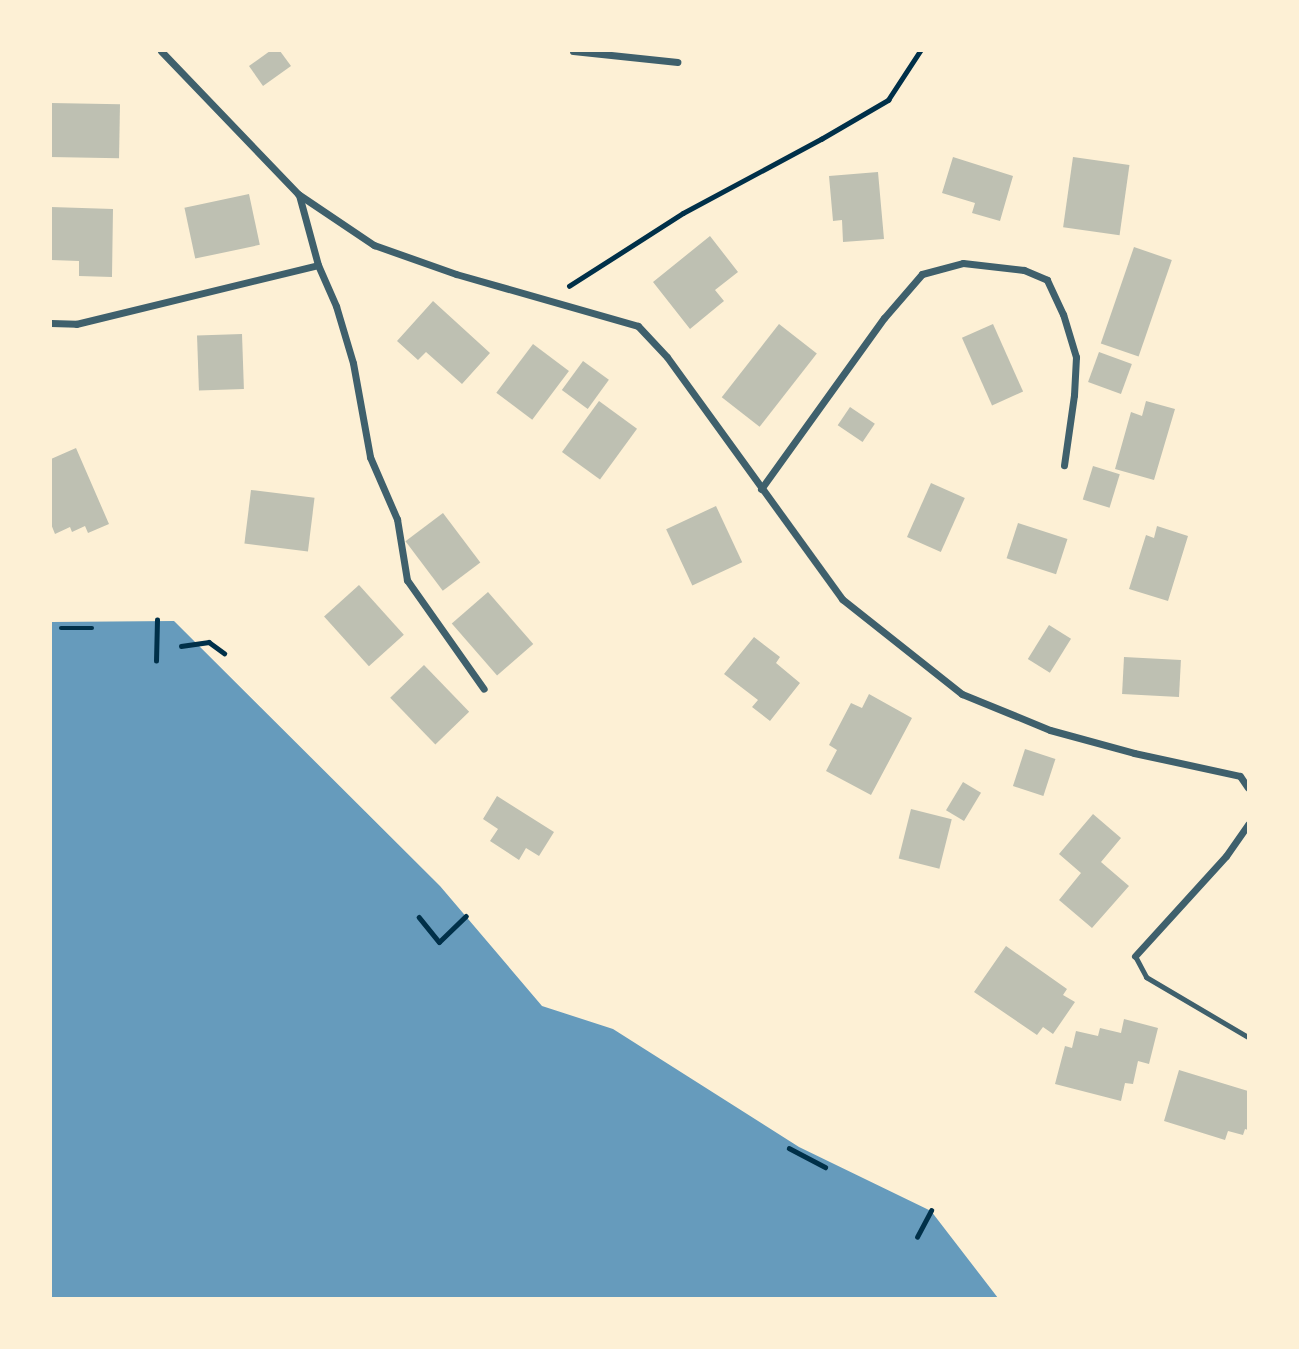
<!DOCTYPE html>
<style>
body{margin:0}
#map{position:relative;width:1299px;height:1349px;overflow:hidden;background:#fdf0d5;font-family:Commissioner,sans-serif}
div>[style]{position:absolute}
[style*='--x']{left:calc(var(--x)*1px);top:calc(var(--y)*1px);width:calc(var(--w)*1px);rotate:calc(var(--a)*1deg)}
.water>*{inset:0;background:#669bbc}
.building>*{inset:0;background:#bec0b2;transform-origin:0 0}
.path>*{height:4.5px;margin:-2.25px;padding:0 2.25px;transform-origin:2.25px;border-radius:2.25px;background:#003049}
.service>*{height:5px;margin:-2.5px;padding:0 2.5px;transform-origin:2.5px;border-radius:2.5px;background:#3f606c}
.minor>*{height:7px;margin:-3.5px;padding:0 3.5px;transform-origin:3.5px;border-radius:3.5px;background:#3f606c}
span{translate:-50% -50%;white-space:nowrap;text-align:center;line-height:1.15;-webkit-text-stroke:7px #fdf0d5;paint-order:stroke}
.frame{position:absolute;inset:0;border:52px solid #fdf0d5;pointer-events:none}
</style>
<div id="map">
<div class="water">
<i style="clip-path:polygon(174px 621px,440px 886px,542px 1006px,613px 1029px,799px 1147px,931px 1211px,998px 1298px,51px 1298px,51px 622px)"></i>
</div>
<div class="building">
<i style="clip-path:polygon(270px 51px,280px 51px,291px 66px,263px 86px,249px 66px)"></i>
<i style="left:51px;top:103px;width:69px;height:54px;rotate:1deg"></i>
<i style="clip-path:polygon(953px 157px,1013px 176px,1000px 221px,972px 213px,975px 203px,942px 193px)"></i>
<i style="left:1073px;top:157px;width:57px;height:71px;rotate:8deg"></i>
<i style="clip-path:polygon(878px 172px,884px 239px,843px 242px,842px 220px,833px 221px,829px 176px)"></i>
<i style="left:249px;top:194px;width:52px;height:66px;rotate:78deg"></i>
<i style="clip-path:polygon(51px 207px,113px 209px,112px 277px,79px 276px,79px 261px,51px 260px)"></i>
<i style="clip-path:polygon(710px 236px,738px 272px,715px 290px,724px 301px,690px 329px,653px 282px)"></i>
<i style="left:1134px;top:247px;width:40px;height:102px;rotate:19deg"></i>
<i style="clip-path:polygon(433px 301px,490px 353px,462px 384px,426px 352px,418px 360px,397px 341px)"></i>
<i style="left:779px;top:324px;width:48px;height:93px;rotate:38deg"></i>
<i style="left:993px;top:324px;width:74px;height:34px;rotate:66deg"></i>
<i style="left:242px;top:334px;width:55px;height:45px;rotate:88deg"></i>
<i style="left:533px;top:344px;width:45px;height:61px;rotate:37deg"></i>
<i style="left:1099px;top:352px;width:35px;height:32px;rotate:20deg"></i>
<i style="left:583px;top:361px;width:32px;height:36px;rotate:36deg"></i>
<i style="left:599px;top:401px;width:47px;height:63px;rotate:36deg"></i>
<i style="clip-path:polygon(1146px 401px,1175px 409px,1154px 480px,1115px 469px,1131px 412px,1142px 416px)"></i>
<i style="left:850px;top:407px;width:30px;height:22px;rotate:34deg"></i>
<i style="clip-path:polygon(76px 448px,109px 524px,88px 533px,85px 526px,72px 532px,70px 527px,55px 534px,51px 524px,51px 459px)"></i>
<i style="left:1093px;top:466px;width:28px;height:35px;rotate:17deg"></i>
<i style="left:931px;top:483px;width:37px;height:59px;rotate:24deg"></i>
<i style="left:251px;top:490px;width:64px;height:54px;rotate:7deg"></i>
<i style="left:716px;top:506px;width:62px;height:55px;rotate:65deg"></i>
<i style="left:443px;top:513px;width:62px;height:47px;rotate:53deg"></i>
<i style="left:1018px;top:523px;width:52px;height:37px;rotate:18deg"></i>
<i style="clip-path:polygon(1157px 526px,1188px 536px,1168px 601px,1129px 589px,1146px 535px,1154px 538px)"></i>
<i style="left:359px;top:585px;width:67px;height:47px;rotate:48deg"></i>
<i style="left:488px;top:592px;width:69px;height:48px;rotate:49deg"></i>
<i style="left:1049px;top:625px;width:26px;height:40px;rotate:32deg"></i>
<i style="clip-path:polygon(754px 637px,780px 657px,776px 663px,800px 683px,770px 721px,752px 707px,758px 700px,724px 674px)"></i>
<i style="left:1124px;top:657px;width:57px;height:37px;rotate:3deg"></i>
<i style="left:424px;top:665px;width:65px;height:47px;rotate:46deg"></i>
<i style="clip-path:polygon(869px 694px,912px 718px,871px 795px,826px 771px,837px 750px,829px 745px,851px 703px,862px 708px)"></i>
<i style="left:1025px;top:749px;width:32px;height:39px;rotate:18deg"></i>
<i style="left:963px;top:782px;width:21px;height:33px;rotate:31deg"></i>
<i style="clip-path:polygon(497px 796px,554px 832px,539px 856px,526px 848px,519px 860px,490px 841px,498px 829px,483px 819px)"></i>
<i style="left:911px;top:809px;width:42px;height:51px;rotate:14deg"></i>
<i style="clip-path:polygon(1093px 814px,1121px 838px,1101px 862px,1129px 886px,1092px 928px,1059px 900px,1081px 873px,1059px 854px)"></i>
<i style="clip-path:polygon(1006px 946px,1067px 989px,1063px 995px,1075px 1002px,1053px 1034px,1043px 1027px,1037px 1035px,974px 992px)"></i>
<i style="clip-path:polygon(1124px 1019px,1158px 1028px,1149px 1064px,1138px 1061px,1133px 1084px,1125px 1083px,1121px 1101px,1055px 1084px,1065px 1046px,1072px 1048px,1076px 1031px,1098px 1036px,1100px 1028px,1121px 1033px)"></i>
<i style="clip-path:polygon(1179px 1070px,1248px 1091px,1248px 1130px,1245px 1129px,1243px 1135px,1228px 1131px,1225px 1140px,1164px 1121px)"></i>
</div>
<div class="path">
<i style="--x:569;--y:286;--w:135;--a:-32.6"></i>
<i style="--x:683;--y:213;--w:157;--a:-28.2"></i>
<i style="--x:821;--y:139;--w:78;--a:-30.2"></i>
<i style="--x:888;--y:100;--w:59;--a:-56.9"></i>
<i style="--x:61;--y:628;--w:31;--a:0"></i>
<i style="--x:181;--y:646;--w:28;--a:-8"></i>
<i style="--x:209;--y:642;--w:19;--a:36"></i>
<i style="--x:156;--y:661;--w:41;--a:-88.6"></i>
<i style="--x:419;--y:917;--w:32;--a:51"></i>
<i style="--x:439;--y:942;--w:37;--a:-44"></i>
<i style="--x:789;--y:1148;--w:41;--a:27.8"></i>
<i style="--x:917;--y:1237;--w:30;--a:-62"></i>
</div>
<div class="service">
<i style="--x:1135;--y:956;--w:24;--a:62"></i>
<i style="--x:1146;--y:977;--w:118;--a:30.5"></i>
</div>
<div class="minor">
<i style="--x:161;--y:51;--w:198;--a:46.2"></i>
<i style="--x:298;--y:194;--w:92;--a:33.9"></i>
<i style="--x:374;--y:245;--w:87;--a:19.5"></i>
<i style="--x:456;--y:274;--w:189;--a:15.9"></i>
<i style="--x:638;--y:326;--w:42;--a:46.9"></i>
<i style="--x:667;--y:357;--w:299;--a:54.1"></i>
<i style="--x:842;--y:599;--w:153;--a:38.4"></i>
<i style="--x:962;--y:694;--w:95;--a:22.2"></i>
<i style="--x:1050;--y:730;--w:87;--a:15.3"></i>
<i style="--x:1134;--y:753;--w:108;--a:12.2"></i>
<i style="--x:1240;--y:776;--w:14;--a:56"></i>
<i style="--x:573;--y:51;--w:105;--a:6"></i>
<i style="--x:299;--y:195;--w:73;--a:74.8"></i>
<i style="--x:318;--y:265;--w:45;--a:66.3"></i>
<i style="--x:336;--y:306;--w:59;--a:73.4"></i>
<i style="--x:353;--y:363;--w:96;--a:79.7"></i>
<i style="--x:370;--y:457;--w:68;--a:66.5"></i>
<i style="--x:397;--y:519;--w:62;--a:80.7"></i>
<i style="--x:407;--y:580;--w:133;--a:54.8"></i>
<i style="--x:51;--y:323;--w:25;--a:2"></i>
<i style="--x:76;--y:324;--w:249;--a:-13.7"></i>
<i style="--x:761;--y:489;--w:211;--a:-54.3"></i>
<i style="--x:884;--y:318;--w:58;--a:-49.2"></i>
<i style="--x:922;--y:274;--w:42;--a:-15"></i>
<i style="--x:963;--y:263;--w:61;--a:6.5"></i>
<i style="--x:1024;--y:270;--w:25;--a:23"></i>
<i style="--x:1047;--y:280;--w:38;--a:65"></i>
<i style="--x:1063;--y:314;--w:45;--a:73.2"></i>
<i style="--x:1076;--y:357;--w:38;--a:93"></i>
<i style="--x:1074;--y:395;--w:71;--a:98.1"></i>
<i style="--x:1135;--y:956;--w:135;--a:-47.7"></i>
<i style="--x:1226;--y:856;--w:39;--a:-55"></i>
</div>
<div class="frame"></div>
</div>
